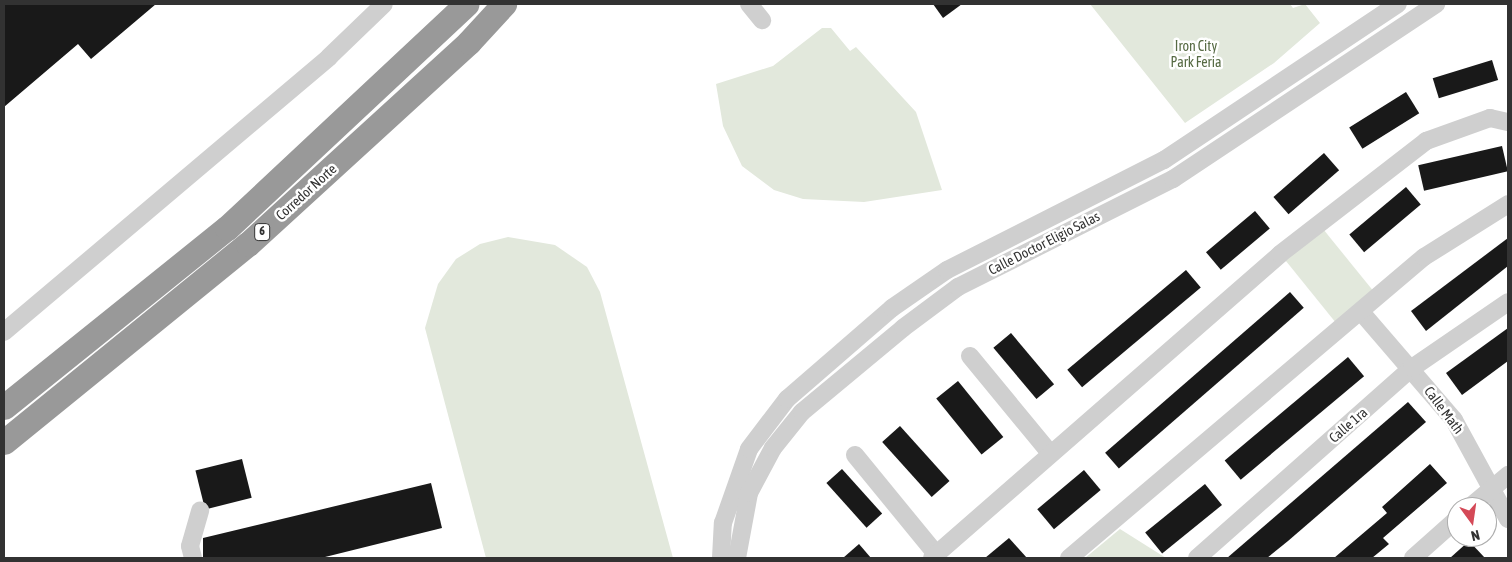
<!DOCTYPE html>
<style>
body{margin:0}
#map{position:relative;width:1512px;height:562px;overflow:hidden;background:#fff;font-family:"Asap Condensed",sans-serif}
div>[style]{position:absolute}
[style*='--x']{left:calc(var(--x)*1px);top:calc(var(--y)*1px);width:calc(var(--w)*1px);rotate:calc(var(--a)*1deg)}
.green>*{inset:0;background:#e2e8dc;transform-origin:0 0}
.building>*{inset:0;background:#191919;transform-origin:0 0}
.minor>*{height:18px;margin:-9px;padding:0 9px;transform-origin:9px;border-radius:9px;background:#cfcfcf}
.highway>*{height:25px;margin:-12.5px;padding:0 12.5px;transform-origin:12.5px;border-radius:12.5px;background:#999}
span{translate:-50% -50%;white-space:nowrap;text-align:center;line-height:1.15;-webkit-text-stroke:5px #fff;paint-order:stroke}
.shield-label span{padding:1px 4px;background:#fff;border:1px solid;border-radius:4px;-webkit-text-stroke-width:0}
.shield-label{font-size:12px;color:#323232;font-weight:700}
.park-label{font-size:14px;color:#566a43}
.street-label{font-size:14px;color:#323232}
.frame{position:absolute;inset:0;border:5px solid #323232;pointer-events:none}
.north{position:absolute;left:1447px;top:497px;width:50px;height:50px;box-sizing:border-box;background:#fff;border:1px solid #adadad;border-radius:50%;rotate:166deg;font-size:14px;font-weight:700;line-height:20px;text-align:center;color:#323232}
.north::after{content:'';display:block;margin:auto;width:18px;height:22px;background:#d44957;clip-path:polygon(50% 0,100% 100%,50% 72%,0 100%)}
</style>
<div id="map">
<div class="green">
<i style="clip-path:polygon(1090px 4px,1290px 4px,1293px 8px,1305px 4px,1320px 23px,1274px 63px,1185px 123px)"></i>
<i style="clip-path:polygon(822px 28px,831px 28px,850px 51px,856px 47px,916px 112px,942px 190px,864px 202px,803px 199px,774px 190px,742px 166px,723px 126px,716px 84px,773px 66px)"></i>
<i style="left:1319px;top:224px;width:94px;height:49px;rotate:51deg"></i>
<i style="clip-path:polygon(508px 237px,555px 245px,587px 267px,600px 292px,673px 558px,486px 558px,425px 328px,438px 284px,456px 259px,480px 244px)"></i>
<i style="clip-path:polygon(1120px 529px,1166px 558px,1085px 558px)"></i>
</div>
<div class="building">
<i style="clip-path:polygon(4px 4px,156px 4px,91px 59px,78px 44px,4px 107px)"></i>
<i style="clip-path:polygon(933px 4px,962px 4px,943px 18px)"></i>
<i style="left:1492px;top:60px;width:21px;height:62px;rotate:73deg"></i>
<i style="left:1406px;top:92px;width:25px;height:67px;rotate:58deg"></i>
<i style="left:1502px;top:146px;width:26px;height:86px;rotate:77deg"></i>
<i style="left:1324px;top:153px;width:23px;height:67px;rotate:49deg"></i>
<i style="left:1406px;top:187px;width:23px;height:74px;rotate:50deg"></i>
<i style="left:1255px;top:211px;width:23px;height:64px;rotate:50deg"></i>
<i style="clip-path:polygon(1508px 238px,1508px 266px,1426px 331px,1411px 311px)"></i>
<i style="left:1186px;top:270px;width:23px;height:155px;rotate:50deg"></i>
<i style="left:1290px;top:292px;width:21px;height:245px;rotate:49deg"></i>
<i style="clip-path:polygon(1508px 328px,1508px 361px,1462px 395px,1446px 373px)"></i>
<i style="left:1011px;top:333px;width:67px;height:23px;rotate:50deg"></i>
<i style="left:1348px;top:357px;width:25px;height:161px;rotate:50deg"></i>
<i style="left:958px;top:381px;width:72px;height:28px;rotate:51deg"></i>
<i style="clip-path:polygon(1408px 402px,1426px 422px,1288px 541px,1267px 558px,1227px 558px)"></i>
<i style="left:900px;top:426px;width:74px;height:24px;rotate:48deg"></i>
<i style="left:242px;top:459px;width:40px;height:48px;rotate:76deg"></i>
<i style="clip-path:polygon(1430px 464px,1447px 483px,1383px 538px,1389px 544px,1372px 558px,1334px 558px,1387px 513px,1382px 507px)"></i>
<i style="left:842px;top:469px;width:60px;height:21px;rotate:48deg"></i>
<i style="left:1084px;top:470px;width:26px;height:61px;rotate:50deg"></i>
<i style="clip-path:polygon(431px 483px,442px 528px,321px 558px,203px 558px,203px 538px)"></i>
<i style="left:1205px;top:484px;width:27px;height:77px;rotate:51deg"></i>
<i style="clip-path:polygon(1009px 538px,1027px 558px,985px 558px)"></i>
<i style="clip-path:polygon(1469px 541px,1485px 558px,1450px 558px)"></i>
<i style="clip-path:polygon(859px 544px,871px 558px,843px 558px)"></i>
</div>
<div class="minor">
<i style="--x:749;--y:4;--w:21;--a:51"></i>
<i style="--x:1362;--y:313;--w:141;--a:49.3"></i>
<i style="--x:1454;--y:420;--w:113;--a:61.4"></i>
<i style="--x:4;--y:332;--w:426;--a:-40.2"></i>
<i style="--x:329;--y:57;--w:76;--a:-43.9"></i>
<i style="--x:970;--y:356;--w:126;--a:50.5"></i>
<i style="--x:855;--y:455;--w:128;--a:50.7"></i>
<i style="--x:1470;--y:507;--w:50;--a:-40.1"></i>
<i style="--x:193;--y:558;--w:12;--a:-104"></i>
<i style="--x:190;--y:546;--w:37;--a:-74"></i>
<i style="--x:721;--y:558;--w:35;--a:-87"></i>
<i style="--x:723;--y:523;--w:78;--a:-70.6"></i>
<i style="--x:749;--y:449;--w:63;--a:-52.8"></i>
<i style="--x:787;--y:399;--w:139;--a:-40.9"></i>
<i style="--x:892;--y:308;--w:67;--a:-34.6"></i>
<i style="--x:947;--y:270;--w:243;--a:-26.9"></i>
<i style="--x:1164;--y:160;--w:281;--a:-33.7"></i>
<i style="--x:737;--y:558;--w:66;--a:-79.5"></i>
<i style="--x:749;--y:493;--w:51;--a:-61.9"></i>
<i style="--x:773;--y:448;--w:46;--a:-51.1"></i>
<i style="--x:802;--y:412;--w:131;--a:-39.7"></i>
<i style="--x:903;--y:328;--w:69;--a:-36.7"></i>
<i style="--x:958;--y:287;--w:241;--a:-26.7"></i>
<i style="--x:1173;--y:179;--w:316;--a:-33.6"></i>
<i style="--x:932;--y:558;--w:462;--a:-41.1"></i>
<i style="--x:1280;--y:254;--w:185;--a:-37.7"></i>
<i style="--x:1426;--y:141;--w:68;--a:-19.8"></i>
<i style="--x:1490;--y:118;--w:18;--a:13"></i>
<i style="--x:1069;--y:558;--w:465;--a:-40.3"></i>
<i style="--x:1424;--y:257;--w:99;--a:-32.2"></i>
<i style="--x:1197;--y:558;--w:287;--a:-41.5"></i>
<i style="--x:1412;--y:368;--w:116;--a:-34.5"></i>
<i style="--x:1413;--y:558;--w:59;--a:-41.6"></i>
</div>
<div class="highway">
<i style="--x:4;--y:407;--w:286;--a:-38.8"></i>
<i style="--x:227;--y:228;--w:328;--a:-43.1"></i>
<i style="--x:4;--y:442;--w:314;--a:-39.1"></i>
<i style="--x:248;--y:244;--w:299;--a:-42.4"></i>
<i style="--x:469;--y:42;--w:52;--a:-47.4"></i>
</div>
<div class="shield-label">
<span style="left:262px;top:232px">6</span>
</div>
<div class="park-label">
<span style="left:1196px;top:54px">Iron City<br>Park Feria</span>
</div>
<div class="street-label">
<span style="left:306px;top:192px;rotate:-42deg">Corredor Norte</span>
<span style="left:1044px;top:243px;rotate:-27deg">Calle Doctor Eligio Salas</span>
<span style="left:1444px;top:410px;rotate:53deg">Calle Math</span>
<span style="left:1348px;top:425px;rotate:-41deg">Calle 1ra</span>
</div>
<div class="frame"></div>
<div class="north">N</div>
</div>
